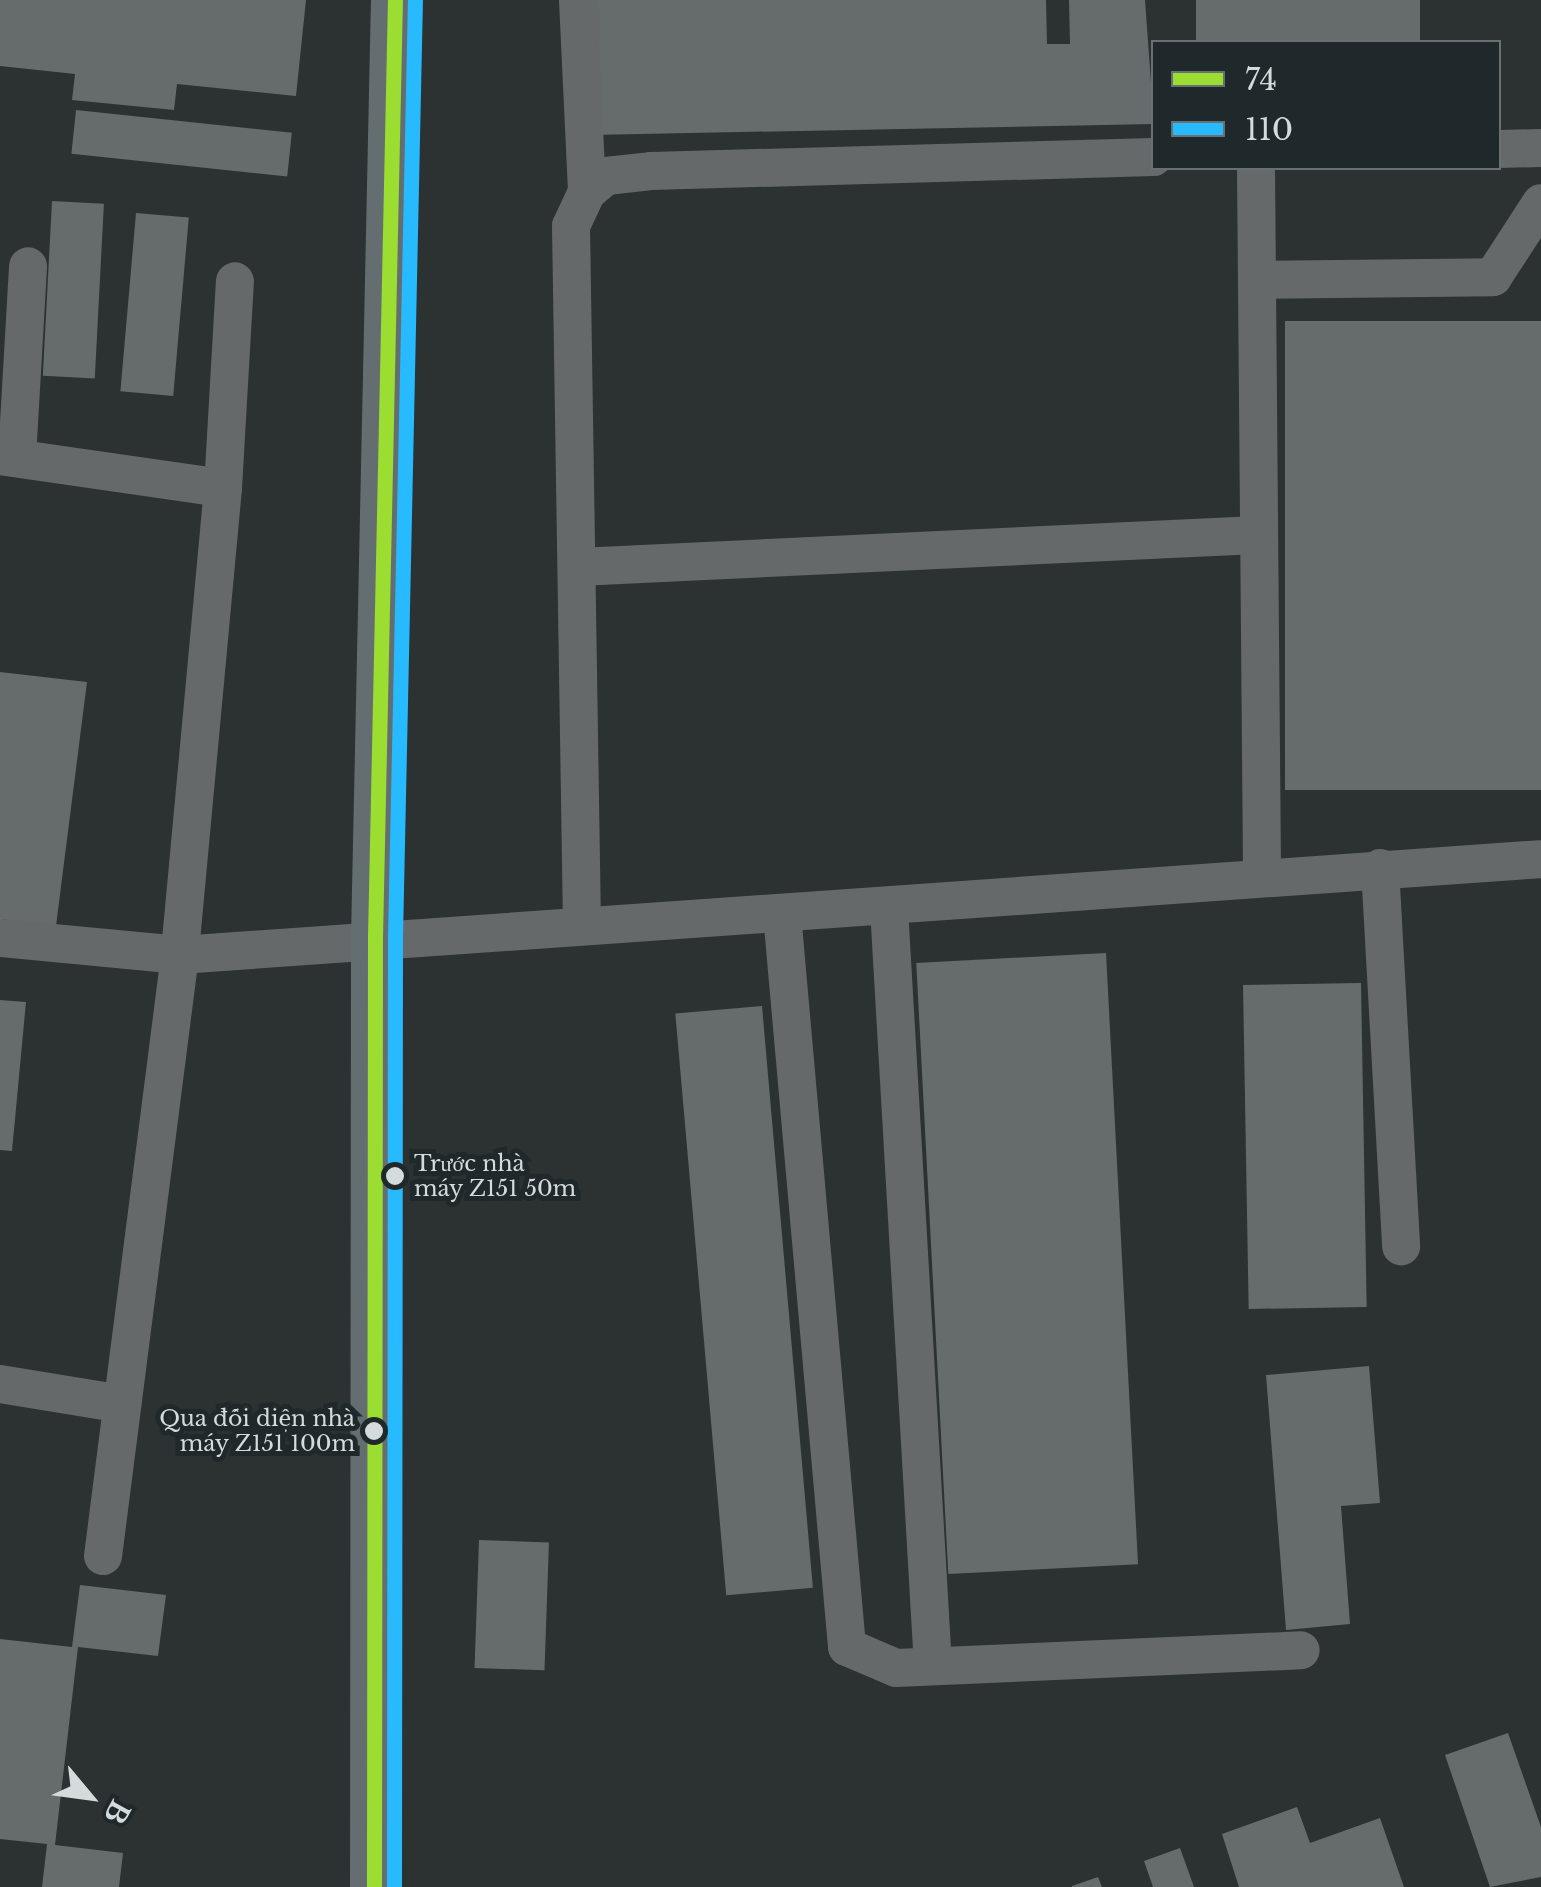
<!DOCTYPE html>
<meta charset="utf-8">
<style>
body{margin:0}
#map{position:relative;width:1541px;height:1887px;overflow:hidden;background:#2c3131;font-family:"Libre Baskerville",serif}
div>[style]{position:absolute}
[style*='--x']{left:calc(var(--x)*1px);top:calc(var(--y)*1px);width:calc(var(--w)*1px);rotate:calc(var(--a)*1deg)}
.building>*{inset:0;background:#666b6b;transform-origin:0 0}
.minor>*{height:38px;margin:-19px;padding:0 19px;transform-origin:19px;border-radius:19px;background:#66696a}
.major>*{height:48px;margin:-24px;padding:0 24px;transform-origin:24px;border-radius:24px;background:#646e70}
.bus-1>*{height:15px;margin:-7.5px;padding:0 7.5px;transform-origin:7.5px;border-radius:7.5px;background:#9cdd31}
.bus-2>*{height:15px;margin:-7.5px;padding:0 7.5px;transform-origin:7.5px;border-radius:7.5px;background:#27baff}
.dots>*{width:28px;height:28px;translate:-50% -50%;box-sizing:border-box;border:5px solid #1f282a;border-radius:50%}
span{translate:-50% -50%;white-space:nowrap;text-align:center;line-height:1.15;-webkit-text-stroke:10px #1f282a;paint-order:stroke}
.bus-label{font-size:22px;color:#d5dbdc}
.left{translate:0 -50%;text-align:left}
.right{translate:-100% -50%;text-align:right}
.legend{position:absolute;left:1151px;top:40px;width:350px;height:130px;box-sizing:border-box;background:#1f282a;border:2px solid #687071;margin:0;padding:12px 18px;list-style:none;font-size:30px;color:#d5dbdc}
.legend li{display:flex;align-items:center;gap:20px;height:50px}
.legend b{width:50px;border:2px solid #687071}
.north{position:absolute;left:40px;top:1747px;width:100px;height:100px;-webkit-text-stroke:8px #1f282a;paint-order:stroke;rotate:119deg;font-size:28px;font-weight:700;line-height:40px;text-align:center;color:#d5dbdc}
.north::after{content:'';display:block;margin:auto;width:35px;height:45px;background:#d5dbdc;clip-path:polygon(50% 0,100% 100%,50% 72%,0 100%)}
</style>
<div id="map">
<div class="building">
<i style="clip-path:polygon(0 0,306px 0,296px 96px,177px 84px,174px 110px,72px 100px,75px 74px,0 66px)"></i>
<i style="clip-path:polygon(589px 0,1046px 0,1047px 44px,1070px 44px,1069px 0,1145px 0,1154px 124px,591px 135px)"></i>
<i style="left:1196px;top:0;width:224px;height:42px"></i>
<i style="left:76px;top:110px;width:217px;height:44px;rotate:6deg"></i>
<i style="left:52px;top:201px;width:52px;height:175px;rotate:3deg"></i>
<i style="left:136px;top:213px;width:53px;height:179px;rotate:5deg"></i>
<i style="left:1541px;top:321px;width:469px;height:256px;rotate:90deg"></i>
<i style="clip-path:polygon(0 672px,87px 682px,56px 926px,0 919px)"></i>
<i style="left:1106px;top:953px;width:612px;height:190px;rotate:87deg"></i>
<i style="left:1361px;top:983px;width:324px;height:118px;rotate:89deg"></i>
<i style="clip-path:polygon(0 1000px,26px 1002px,12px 1151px,0 1150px)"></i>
<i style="left:762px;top:1006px;width:584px;height:87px;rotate:85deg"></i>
<i style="clip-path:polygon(1369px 1366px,1380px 1503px,1341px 1506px,1350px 1624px,1286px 1630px,1266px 1375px)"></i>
<i style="left:479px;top:1540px;width:70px;height:128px;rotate:2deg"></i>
<i style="clip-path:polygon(80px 1585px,166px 1595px,158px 1656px,78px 1647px,55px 1845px,123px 1853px,119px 1887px,42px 1887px,47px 1844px,0 1839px,0 1639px,72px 1647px)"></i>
<i style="clip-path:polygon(1508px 1733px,1541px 1827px,1541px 1877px,1490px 1887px,1445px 1755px)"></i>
<i style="clip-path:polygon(1297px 1807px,1310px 1843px,1380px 1818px,1404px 1887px,1239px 1887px,1222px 1834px)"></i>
<i style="clip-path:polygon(1180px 1848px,1194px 1887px,1153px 1887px,1144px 1861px)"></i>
<i style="clip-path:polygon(1098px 1877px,1102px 1887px,1072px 1887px,1072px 1886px)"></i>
</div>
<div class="minor">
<i style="--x:578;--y:0;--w:192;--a:87.3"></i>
<i style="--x:1498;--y:149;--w:43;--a:-1.3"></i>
<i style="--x:1256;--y:168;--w:705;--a:89.51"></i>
<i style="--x:1259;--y:280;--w:234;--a:-0.7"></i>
<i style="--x:1493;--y:277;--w:88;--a:-57"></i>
<i style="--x:0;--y:456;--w:225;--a:8.2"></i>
<i style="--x:223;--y:488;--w:469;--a:95.3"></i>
<i style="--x:180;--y:955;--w:606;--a:97.3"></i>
<i style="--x:17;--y:458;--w:192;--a:-86.7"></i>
<i style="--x:223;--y:488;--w:207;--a:-86.7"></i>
<i style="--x:578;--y:567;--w:680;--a:-2.7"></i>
<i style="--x:1380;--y:868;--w:379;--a:86.8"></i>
<i style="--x:889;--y:908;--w:759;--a:86.68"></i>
<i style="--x:782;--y:914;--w:736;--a:84.93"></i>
<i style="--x:847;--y:1647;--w:53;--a:23.2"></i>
<i style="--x:896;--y:1668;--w:405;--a:-2.5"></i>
<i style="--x:582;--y:926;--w:700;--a:-90.9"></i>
<i style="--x:571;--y:226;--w:38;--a:-65"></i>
<i style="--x:587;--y:192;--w:25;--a:-40"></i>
<i style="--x:606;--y:176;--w:45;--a:-6.3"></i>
<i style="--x:651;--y:171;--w:503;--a:-1.59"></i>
<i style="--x:0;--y:938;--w:181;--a:5.4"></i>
<i style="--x:180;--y:955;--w:1364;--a:-4.03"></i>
<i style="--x:0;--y:1384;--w:124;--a:9.3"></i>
</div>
<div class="major">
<i style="--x:374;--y:1887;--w:950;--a:-89.94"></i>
<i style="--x:375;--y:937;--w:937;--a:-88.78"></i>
</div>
<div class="bus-1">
<i style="--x:374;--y:1887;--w:950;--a:-89.94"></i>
<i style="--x:375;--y:937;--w:937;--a:-88.78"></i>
</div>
<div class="bus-2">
<i style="--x:394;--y:1887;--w:950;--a:-89.94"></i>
<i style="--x:395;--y:937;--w:937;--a:-88.78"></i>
</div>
<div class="dots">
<i style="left:395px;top:1176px;background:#d5dbdc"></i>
<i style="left:374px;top:1431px;background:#d5dbdc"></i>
</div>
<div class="bus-label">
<span class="left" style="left:414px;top:1176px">Trước nhà<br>máy Z151 50m</span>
<span class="right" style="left:355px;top:1431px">Qua đối diện nhà<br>máy Z151 100m</span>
</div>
<ul class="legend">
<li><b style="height:12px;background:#9cdd31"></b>74</li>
<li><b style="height:12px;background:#27baff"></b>110</li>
</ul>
<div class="north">B</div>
</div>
